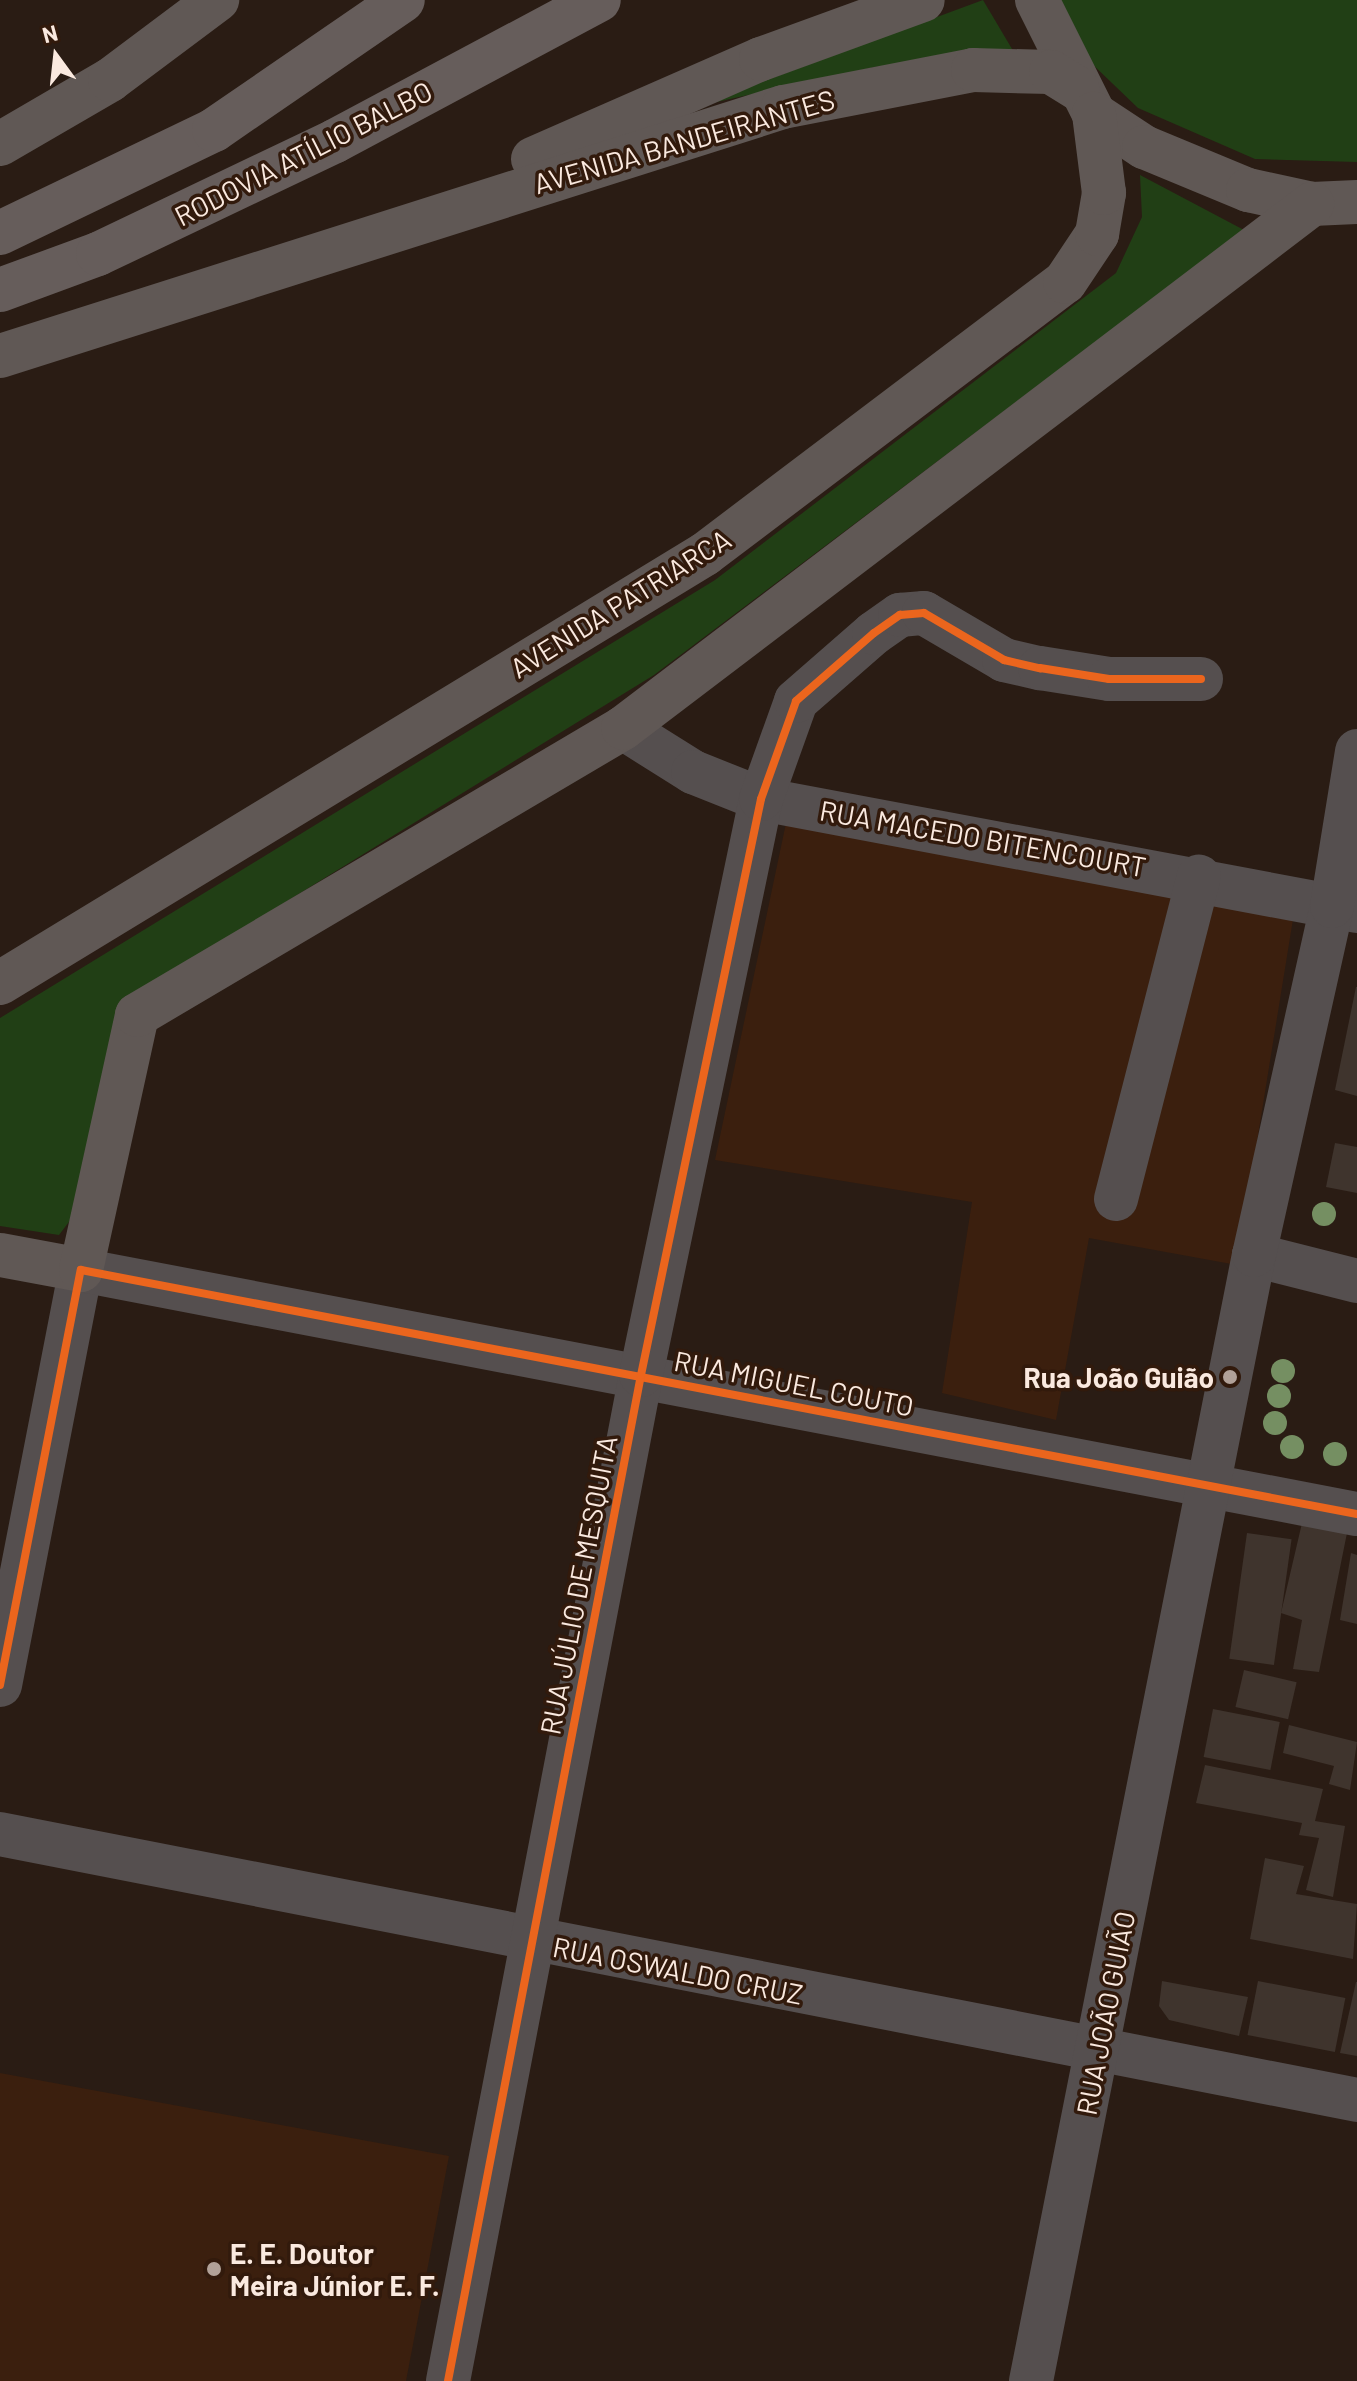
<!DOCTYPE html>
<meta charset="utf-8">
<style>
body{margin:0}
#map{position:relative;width:1357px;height:2381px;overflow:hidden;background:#2a1c14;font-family:Barlow,sans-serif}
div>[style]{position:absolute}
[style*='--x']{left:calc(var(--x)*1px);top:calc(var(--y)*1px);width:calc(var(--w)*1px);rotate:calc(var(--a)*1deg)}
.built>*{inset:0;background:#3b1f0e}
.green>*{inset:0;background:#213f15}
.building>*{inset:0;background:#3f342d;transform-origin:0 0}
.minor>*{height:44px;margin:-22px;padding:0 22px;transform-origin:22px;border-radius:22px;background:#554f4f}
.major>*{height:44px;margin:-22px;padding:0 22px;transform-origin:22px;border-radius:22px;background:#605855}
.highway>*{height:44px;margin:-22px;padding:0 22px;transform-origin:22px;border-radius:22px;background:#665d5b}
.cycleway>*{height:8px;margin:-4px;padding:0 4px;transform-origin:4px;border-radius:4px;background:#eb651d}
.trees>*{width:24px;height:24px;margin:-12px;border-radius:50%;background:#758f62}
.dots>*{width:22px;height:22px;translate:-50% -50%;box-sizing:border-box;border:4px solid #321a0c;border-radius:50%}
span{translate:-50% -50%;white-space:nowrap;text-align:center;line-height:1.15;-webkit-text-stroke:7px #321a0c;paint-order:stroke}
.street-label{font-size:28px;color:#fae9df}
.poi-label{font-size:28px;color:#fae9df;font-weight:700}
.right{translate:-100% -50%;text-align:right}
.left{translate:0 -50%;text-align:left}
.north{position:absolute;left:16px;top:16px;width:80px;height:80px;-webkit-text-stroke:6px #321a0c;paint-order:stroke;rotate:345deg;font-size:22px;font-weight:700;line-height:32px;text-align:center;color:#fae9df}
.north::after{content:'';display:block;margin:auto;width:28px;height:36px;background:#fae9df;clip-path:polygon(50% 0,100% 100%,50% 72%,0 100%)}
</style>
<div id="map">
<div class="built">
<i style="clip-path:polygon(786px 823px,1294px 913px,1237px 1265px,1089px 1238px,1056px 1420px,942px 1393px,972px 1202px,715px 1160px)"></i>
<i style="clip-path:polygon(0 2073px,449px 2156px,406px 2381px,0 2381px)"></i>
</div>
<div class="green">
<i style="clip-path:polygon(983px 0,1015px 54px,875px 67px,694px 107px)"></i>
<i style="clip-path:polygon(1059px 0,1357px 0,1357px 162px,1255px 159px,1138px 108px,1088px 60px)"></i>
<i style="clip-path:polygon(1140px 175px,1244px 230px,654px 675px,120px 1004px,78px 1210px,59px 1235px,0 1226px,0 1018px,715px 580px,1116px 273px,1142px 217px)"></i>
</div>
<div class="building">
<i style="clip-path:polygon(1356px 987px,1357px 987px,1357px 1096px,1335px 1090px)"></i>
<i style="clip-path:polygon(1335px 1143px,1357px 1147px,1357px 1193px,1326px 1187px)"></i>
<i style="clip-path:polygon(1302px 1523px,1347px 1533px,1319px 1672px,1293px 1669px,1302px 1620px,1281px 1613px)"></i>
<i style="left:1247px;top:1533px;width:45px;height:127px;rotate:8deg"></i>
<i style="clip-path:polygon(1351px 1553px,1357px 1555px,1357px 1624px,1340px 1620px)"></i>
<i style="left:1244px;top:1670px;width:54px;height:38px;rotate:13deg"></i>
<i style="left:1213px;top:1709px;width:68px;height:49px;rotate:11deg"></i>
<i style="clip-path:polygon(1289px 1725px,1357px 1742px,1350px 1790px,1329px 1784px,1334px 1766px,1283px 1753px)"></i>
<i style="clip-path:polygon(1205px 1765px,1323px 1789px,1315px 1821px,1345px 1826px,1333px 1897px,1306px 1890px,1319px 1838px,1299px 1835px,1302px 1823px,1196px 1803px)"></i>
<i style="clip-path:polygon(1265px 1858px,1304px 1866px,1296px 1894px,1357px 1904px,1353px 1959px,1250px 1939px)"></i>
<i style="clip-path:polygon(1162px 1981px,1248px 1997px,1239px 2036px,1169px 2020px,1159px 2006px)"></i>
<i style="left:1258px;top:1981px;width:89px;height:55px;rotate:11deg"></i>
<i style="clip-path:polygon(1356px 1982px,1357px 1982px,1357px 2056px,1340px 2053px)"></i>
</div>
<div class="minor">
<i style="--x:623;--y:728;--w:83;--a:32.2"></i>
<i style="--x:693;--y:772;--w:73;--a:21.7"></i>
<i style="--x:761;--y:799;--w:606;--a:10.64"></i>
<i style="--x:1116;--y:1199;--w:333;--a:-75.6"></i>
<i style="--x:1254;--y:1255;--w:106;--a:14.2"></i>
<i style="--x:0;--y:1685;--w:423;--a:-79"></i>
<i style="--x:81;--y:1270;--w:1299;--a:10.83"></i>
<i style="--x:0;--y:1834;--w:1383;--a:11.09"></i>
<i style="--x:448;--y:2381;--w:1024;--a:-79.14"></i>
<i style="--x:641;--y:1375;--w:588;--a:-78.23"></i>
<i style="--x:761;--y:799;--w:104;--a:-70.3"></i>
<i style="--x:796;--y:701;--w:103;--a:-41.1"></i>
<i style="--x:874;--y:633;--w:32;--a:-35"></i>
<i style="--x:900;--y:615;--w:24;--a:-5"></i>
<i style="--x:924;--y:613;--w:93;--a:30.4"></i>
<i style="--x:1004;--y:660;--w:37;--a:13"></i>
<i style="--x:1040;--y:668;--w:70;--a:9.1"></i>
<i style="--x:1109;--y:679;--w:92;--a:0"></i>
<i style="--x:1031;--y:2381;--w:1148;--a:-78.8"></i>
<i style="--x:1254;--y:1255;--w:358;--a:-77.4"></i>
<i style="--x:1332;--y:906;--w:157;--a:-80.8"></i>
</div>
<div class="major">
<i style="--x:1037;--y:0;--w:127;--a:63.4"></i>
<i style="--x:1094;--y:114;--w:60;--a:33.4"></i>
<i style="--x:1144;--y:147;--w:113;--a:22.5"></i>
<i style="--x:1248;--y:190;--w:66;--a:12.3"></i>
<i style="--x:1312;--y:204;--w:45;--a:-2.5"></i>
<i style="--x:0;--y:144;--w:127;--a:-30.2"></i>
<i style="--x:110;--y:80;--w:134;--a:-36.8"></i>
<i style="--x:533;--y:159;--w:249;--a:-23.7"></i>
<i style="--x:761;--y:59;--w:172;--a:-20"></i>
<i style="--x:0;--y:356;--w:822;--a:-17.64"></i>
<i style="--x:783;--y:107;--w:194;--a:-11"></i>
<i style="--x:973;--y:70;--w:78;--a:1.5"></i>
<i style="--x:1051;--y:72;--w:31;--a:32"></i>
<i style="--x:0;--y:983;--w:825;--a:-31.32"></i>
<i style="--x:705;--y:554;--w:451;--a:-37.1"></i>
<i style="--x:1065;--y:282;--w:58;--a:-56.3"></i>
<i style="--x:1097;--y:234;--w:42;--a:-80.3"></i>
<i style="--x:1104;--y:193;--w:80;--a:-97.2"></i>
<i style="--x:0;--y:1255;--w:82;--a:10.5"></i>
<i style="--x:81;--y:1270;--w:261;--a:-77.6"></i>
<i style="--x:137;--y:1015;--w:564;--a:-30.56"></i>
<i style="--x:623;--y:728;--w:866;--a:-37.25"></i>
</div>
<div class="highway">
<i style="--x:0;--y:233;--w:237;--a:-25.7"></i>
<i style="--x:214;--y:130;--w:229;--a:-34.5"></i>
<i style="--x:0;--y:290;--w:104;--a:-20.2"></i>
<i style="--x:98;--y:254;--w:263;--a:-25.5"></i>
<i style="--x:335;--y:141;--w:299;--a:-28.1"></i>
</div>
<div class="cycleway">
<i style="--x:0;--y:1685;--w:423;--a:-79"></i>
<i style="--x:81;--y:1270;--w:1299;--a:10.83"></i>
<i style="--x:448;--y:2381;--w:1024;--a:-79.14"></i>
<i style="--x:641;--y:1375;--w:588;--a:-78.23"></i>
<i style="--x:761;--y:799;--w:104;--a:-70.3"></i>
<i style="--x:796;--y:701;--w:103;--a:-41.1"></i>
<i style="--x:874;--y:633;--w:32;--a:-35"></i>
<i style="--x:900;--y:615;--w:24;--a:-5"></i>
<i style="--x:924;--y:613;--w:93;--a:30.4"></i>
<i style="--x:1004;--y:660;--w:37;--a:13"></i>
<i style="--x:1040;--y:668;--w:70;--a:9.1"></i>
<i style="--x:1109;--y:679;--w:92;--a:0"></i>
</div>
<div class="trees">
<i style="left:1324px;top:1214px"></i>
<i style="left:1283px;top:1371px"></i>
<i style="left:1279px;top:1396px"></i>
<i style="left:1275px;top:1423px"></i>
<i style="left:1292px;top:1447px"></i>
<i style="left:1335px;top:1454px"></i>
</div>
<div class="dots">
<i style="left:1230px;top:1377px;background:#b1a198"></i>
<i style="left:214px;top:2269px;background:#b1a198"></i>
</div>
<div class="street-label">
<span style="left:684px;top:141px;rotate:-16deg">AVENIDA BANDEIRANTES</span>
<span style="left:303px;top:153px;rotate:-27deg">RODOVIA ATÍLIO BALBO</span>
<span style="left:620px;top:603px;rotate:-32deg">AVENIDA PATRIARCA</span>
<span style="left:983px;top:838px;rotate:10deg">RUA MACEDO BITENCOURT</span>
<span style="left:794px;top:1383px;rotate:11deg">RUA MIGUEL COUTO</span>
<span style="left:578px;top:1585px;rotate:-79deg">RUA JÚLIO DE MESQUITA</span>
<span style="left:678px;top:1970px;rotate:11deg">RUA OSWALDO CRUZ</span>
<span style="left:1105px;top:2013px;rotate:-79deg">RUA JOÃO GUIÃO</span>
</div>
<div class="poi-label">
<span class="right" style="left:1214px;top:1377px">Rua João Guião</span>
<span class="left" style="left:230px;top:2269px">E. E. Doutor<br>Meira Júnior E. F.</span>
</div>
<div class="north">N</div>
</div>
